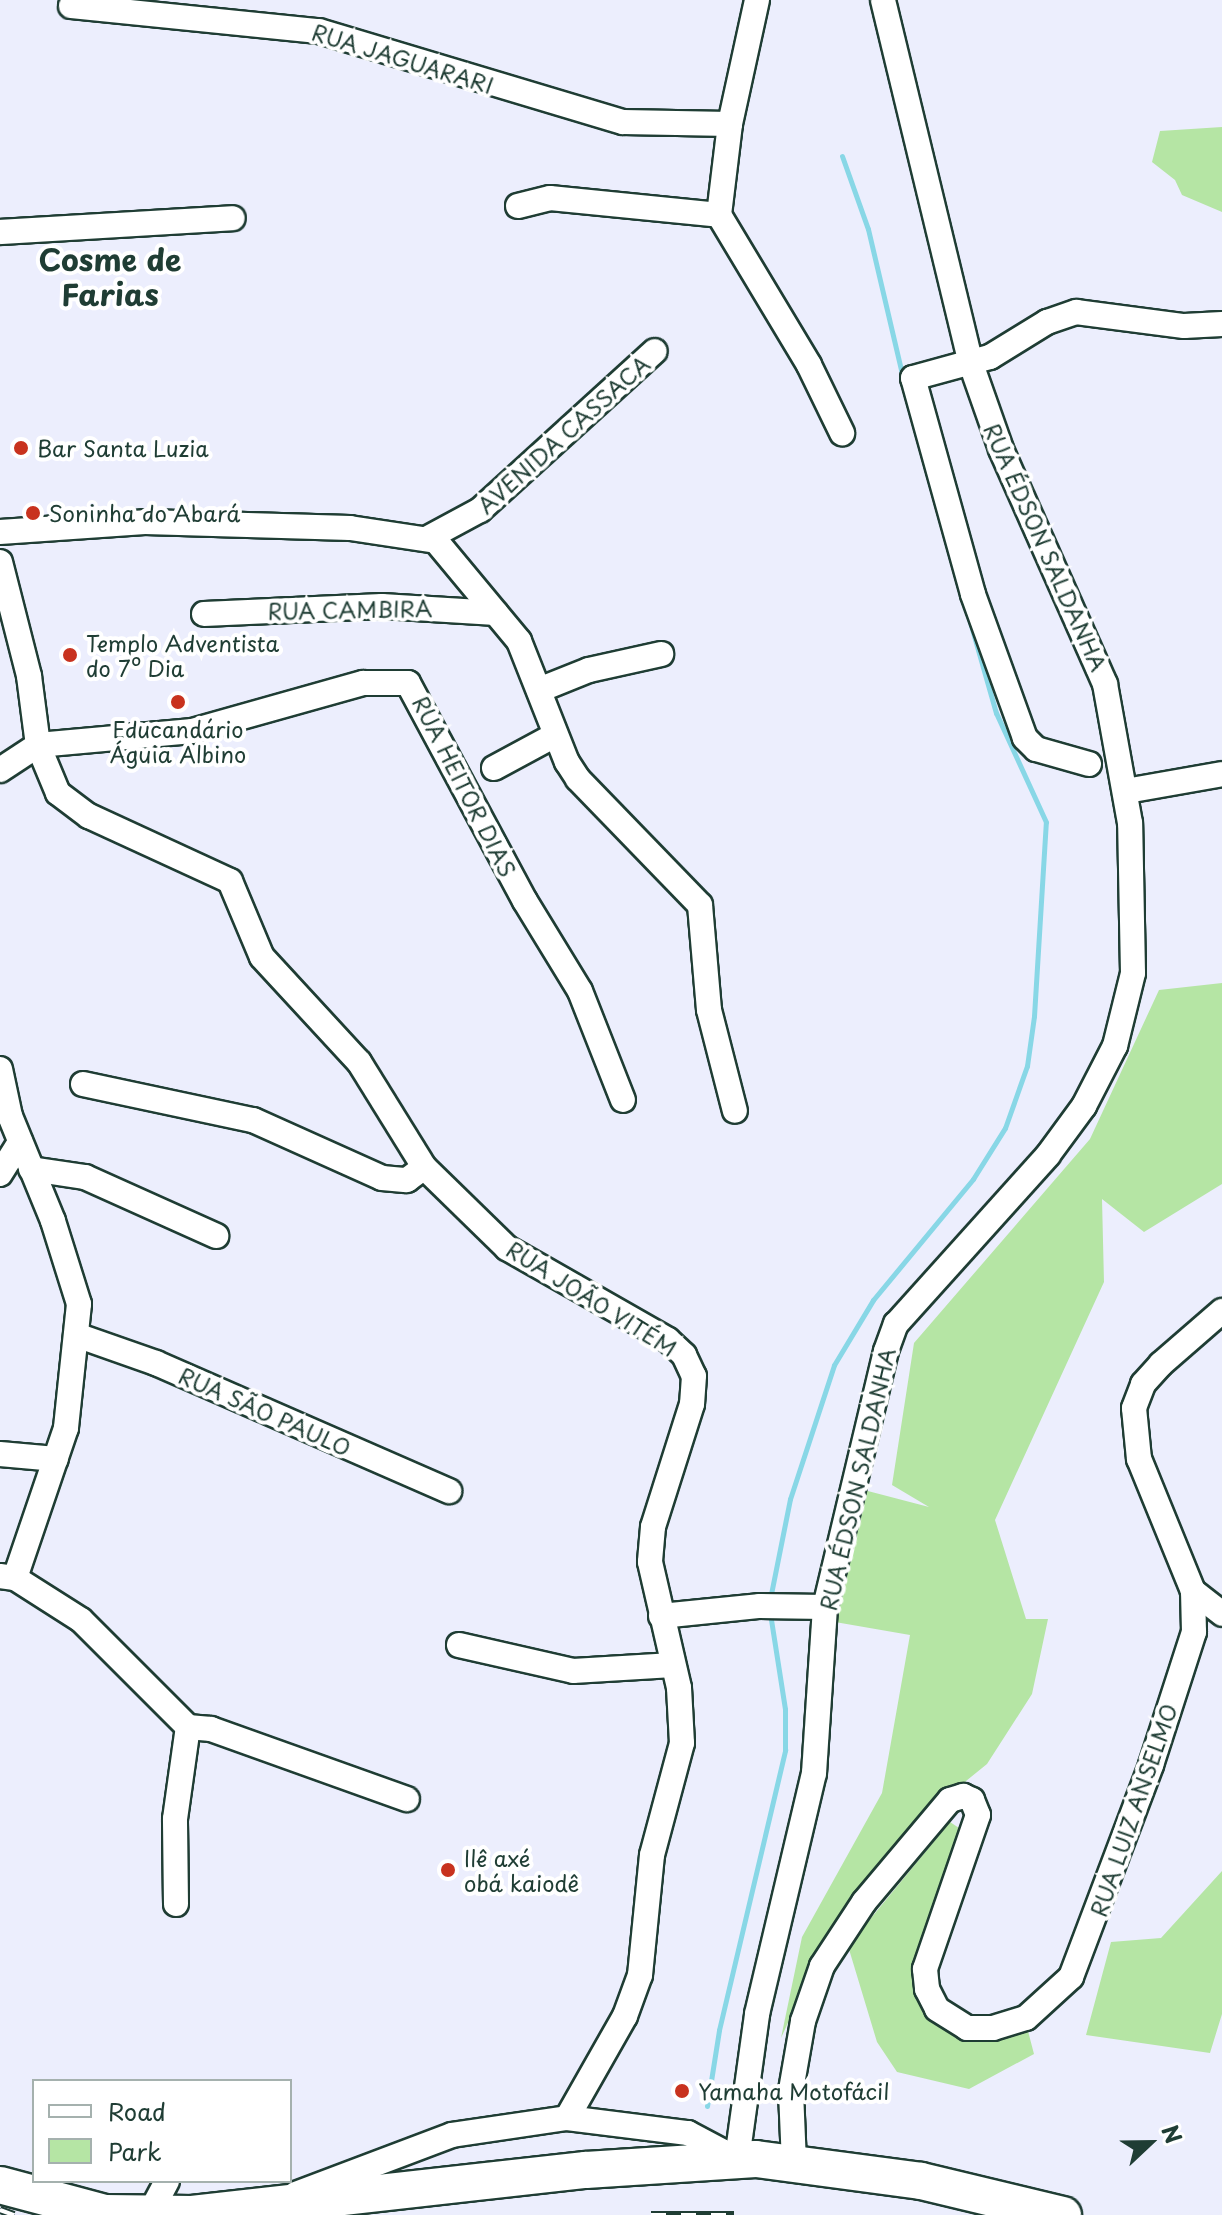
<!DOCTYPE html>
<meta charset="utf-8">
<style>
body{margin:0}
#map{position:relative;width:1222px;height:2215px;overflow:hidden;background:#eceefd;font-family:"Playpen Sans",sans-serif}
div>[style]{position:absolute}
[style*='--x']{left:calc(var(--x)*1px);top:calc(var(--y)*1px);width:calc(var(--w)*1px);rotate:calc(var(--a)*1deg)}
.green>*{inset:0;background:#b5e5a4}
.stream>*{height:5px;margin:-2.5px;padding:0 2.5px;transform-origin:2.5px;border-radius:2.5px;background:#88d7e6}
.roads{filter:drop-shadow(2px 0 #1f3d34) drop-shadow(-2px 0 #1f3d34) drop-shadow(0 2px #1f3d34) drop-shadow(0 -2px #1f3d34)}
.minor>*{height:24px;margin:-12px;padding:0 12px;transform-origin:12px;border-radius:12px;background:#fff}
.highway>*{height:36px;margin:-18px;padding:0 18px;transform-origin:18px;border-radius:18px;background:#fff}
.rail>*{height:8px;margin-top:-4px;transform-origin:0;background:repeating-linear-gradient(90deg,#fff 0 15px,#1f3d34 0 30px);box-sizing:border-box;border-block:2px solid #1f3d34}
.dots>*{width:22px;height:22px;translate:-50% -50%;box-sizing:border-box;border:4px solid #fff;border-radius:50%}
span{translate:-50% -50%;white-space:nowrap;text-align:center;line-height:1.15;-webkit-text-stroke:8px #fff;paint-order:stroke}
.street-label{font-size:22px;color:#1f3d34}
.poi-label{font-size:22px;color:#1f3d34}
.left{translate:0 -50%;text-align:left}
.district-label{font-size:30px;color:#1f3d34;font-weight:700}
.legend{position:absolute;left:32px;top:2079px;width:260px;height:104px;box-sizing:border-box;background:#fff;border:2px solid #a5b1ae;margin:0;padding:10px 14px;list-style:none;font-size:24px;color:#1f3d34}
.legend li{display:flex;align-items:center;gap:16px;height:40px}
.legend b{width:40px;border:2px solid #a5b1ae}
.north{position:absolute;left:1110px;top:2103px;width:80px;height:80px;-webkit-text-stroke:6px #fff;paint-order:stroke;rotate:68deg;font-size:22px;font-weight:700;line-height:32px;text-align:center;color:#1f3d34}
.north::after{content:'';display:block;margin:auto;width:28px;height:36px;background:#1f3d34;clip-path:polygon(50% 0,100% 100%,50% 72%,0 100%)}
</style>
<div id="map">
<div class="green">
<i style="clip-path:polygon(1222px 127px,1222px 212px,1182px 195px,1175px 180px,1152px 162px,1160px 131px)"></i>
<i style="clip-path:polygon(1222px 983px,1222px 1184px,1144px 1232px,1102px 1199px,1104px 1282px,995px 1520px,1026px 1619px,1048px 1619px,1032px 1694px,987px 1764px,966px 1781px,824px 1944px,781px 2038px,802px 1937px,882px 1793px,910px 1635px,835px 1622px,864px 1490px,929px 1507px,892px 1485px,914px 1343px,1090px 1139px,1159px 990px)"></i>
<i style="clip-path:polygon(950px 1822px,959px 1828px,913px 1984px,923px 2013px,948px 2032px,987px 2041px,1028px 2031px,1034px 2054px,969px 2089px,897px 2072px,877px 2042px,848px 1946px)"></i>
<i style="clip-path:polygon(1222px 1871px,1222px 2014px,1210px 2053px,1086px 2035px,1111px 1942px,1161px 1938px)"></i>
</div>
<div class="stream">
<i style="--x:842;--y:156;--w:77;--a:70.4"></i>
<i style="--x:868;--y:229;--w:153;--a:76.8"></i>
<i style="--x:770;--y:1599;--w:102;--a:-78.7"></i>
<i style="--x:790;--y:1499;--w:141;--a:-71.8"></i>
<i style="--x:834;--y:1365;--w:76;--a:-59"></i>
<i style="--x:873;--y:1300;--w:157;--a:-50.4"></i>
<i style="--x:973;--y:1179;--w:60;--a:-57.9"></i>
<i style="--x:1005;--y:1128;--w:66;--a:-70.5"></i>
<i style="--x:1027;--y:1066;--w:50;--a:-82"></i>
<i style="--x:1034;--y:1016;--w:194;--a:-86.5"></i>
<i style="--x:1046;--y:822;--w:120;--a:-114.6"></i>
<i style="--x:996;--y:713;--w:269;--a:-105.9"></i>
<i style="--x:707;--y:2106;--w:77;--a:-81"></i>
<i style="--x:719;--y:2030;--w:288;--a:-76.7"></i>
<i style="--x:785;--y:1750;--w:41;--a:-90"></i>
<i style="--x:785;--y:1709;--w:97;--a:-98.9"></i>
</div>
<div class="roads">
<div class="minor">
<i style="--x:757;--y:0;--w:127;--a:102.3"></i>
<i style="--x:730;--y:124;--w:92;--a:96.9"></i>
<i style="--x:719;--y:215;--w:175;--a:59"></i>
<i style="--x:809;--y:365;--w:76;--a:64.1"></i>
<i style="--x:71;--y:6;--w:249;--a:5.8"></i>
<i style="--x:319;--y:31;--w:317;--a:16.7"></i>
<i style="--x:623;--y:122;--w:107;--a:1.1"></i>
<i style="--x:518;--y:206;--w:33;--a:-14"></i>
<i style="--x:550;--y:198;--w:170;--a:5.7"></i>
<i style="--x:0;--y:232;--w:233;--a:-3.4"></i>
<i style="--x:0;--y:532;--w:145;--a:-3.9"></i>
<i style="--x:145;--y:522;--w:205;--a:1.7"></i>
<i style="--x:350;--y:528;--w:87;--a:8.6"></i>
<i style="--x:436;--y:541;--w:130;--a:50.3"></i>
<i style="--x:519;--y:641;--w:130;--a:68.4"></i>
<i style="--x:567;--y:762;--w:20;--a:57"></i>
<i style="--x:578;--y:779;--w:175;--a:45.9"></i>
<i style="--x:700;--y:905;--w:105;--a:85.1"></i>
<i style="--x:709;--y:1010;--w:104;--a:75.6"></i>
<i style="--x:428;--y:538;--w:59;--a:-28.3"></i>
<i style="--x:480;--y:510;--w:236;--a:-42.3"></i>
<i style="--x:0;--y:562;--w:118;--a:75.7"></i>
<i style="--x:29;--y:676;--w:70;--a:82.6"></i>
<i style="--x:38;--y:745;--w:52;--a:67.4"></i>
<i style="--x:58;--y:793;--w:39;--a:37"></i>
<i style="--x:89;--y:816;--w:155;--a:24.7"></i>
<i style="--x:230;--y:881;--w:82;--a:67.2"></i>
<i style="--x:262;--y:957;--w:143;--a:47.3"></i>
<i style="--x:359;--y:1062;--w:123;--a:58.2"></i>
<i style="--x:424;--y:1167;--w:116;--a:44.3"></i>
<i style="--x:507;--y:1248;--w:185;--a:29.7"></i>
<i style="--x:668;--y:1340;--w:22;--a:43"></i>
<i style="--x:684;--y:1355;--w:23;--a:65"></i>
<i style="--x:694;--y:1376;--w:28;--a:94"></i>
<i style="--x:692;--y:1404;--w:129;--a:107.6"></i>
<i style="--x:653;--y:1527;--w:35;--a:95"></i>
<i style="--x:650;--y:1562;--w:129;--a:77"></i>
<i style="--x:679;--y:1688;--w:55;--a:86.9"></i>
<i style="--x:682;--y:1743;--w:116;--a:105"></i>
<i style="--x:652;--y:1855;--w:121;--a:95.7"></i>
<i style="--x:640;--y:1975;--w:44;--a:110.1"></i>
<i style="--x:625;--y:2016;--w:117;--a:119.6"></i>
<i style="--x:567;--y:2118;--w:116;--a:171.6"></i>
<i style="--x:452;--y:2135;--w:167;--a:159.3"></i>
<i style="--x:204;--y:614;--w:178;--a:-2.6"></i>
<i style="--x:382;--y:606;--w:114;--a:3.5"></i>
<i style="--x:539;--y:690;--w:54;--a:-21.8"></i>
<i style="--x:589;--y:670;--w:74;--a:-12.5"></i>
<i style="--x:38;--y:745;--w:155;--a:-5.2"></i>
<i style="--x:192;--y:731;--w:178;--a:-15.7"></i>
<i style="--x:363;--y:683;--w:45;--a:0"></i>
<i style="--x:408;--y:683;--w:247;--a:61.8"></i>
<i style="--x:525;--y:901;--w:105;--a:58.6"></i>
<i style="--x:580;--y:991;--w:117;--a:68.5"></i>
<i style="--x:1089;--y:764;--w:55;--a:-164.2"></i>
<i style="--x:1036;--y:749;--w:16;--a:-135"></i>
<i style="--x:1025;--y:738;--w:153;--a:-109.9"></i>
<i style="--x:973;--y:594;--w:224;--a:-105.5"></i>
<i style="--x:913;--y:378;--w:80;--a:-15.3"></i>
<i style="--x:990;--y:357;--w:67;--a:-31.6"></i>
<i style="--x:1047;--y:322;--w:31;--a:-19"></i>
<i style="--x:1076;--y:312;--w:109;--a:7.4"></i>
<i style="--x:1184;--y:326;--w:38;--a:-3"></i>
<i style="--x:494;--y:768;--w:69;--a:-28.4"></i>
<i style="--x:0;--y:770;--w:45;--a:-33.3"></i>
<i style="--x:1126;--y:791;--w:97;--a:-10"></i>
<i style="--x:0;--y:1069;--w:48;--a:78"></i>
<i style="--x:10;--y:1116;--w:113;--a:67.7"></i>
<i style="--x:53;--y:1221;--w:87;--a:72.6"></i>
<i style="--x:79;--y:1304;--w:125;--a:96"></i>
<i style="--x:66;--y:1428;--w:158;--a:108.8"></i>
<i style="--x:83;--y:1084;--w:174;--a:12"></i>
<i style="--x:253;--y:1120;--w:141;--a:24.2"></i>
<i style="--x:382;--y:1178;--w:25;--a:5"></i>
<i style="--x:407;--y:1180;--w:21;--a:-37"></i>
<i style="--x:31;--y:1169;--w:55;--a:8.4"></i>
<i style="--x:85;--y:1177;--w:144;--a:24.2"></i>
<i style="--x:0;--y:1174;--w:38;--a:-58"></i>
<i style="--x:79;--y:1336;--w:82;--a:19.3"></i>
<i style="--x:156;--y:1363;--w:320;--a:23.6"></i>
<i style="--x:0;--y:1454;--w:56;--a:5.1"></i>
<i style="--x:0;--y:1576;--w:15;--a:8"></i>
<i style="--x:15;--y:1578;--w:78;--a:32.5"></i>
<i style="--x:81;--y:1620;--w:151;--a:45"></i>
<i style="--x:1193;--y:1591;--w:37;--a:38"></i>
<i style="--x:661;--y:1616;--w:100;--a:-5.8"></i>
<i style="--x:760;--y:1606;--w:65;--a:0.9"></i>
<i style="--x:459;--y:1645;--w:117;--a:12.8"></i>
<i style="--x:573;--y:1671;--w:100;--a:-3.4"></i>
<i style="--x:188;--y:1727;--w:23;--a:5"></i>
<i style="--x:211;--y:1729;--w:208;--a:19.7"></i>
<i style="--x:176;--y:1904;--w:85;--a:-90.7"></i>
<i style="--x:175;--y:1819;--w:93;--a:-82"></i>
<i style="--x:567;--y:2118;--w:122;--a:7.1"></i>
<i style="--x:688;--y:2133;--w:55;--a:28"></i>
<i style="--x:737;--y:2159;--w:146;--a:-82.1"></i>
<i style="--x:757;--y:2014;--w:248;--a:-76.7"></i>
<i style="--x:814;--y:1773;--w:166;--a:-86.2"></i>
<i style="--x:825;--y:1607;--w:263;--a:-76.6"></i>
<i style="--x:886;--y:1351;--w:29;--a:-70"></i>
<i style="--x:896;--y:1324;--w:227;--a:-48"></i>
<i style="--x:1048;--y:1155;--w:61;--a:-53.7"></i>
<i style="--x:1084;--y:1106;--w:68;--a:-62.7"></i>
<i style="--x:1115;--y:1046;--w:75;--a:-76.1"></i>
<i style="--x:1133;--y:973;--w:150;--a:-91.1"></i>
<i style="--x:1130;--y:823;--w:141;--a:-100.2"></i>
<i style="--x:1105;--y:684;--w:257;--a:-113.9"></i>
<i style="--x:1001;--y:449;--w:90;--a:-109.4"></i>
<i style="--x:971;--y:364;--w:374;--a:-103.6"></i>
<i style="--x:794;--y:2163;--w:73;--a:-92.4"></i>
<i style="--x:791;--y:2090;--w:70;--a:-80.1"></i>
<i style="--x:803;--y:2021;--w:58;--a:-70.9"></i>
<i style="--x:822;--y:1966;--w:77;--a:-56.7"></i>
<i style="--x:864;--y:1902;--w:133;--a:-49.9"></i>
<i style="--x:950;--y:1800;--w:14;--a:-17"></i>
<i style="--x:963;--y:1796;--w:10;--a:24"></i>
<i style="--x:972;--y:1800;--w:16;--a:68"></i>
<i style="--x:978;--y:1815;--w:163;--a:109"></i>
<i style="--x:925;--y:1969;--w:20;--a:84"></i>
<i style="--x:927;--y:1989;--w:22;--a:63"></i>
<i style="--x:937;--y:2009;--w:36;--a:32"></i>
<i style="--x:967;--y:2028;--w:26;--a:0"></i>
<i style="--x:993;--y:2028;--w:34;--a:-17"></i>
<i style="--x:1026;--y:2018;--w:61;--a:-42.3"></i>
<i style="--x:1071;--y:1977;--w:227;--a:-69.3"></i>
<i style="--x:1151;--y:1765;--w:140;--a:-72.1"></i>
<i style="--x:1194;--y:1632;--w:41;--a:-91.4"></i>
<i style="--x:1193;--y:1591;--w:143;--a:-112.2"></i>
<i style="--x:1139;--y:1459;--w:51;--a:-95.6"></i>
<i style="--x:1134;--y:1408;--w:26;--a:-69"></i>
<i style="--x:1143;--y:1384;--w:27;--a:-48"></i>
<i style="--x:1161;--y:1364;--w:81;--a:-41"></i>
<i style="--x:149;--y:2215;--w:38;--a:-62"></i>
</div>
<div class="highway">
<i style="--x:0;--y:2185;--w:109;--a:14.9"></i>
<i style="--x:105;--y:2213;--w:87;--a:0.7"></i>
<i style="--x:192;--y:2214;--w:396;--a:-6.4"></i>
<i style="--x:586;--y:2170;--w:170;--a:-3.7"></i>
<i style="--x:756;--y:2159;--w:166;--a:7.6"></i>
<i style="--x:921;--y:2181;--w:146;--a:13.5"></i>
</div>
</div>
<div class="rail">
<i style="--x:0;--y:2210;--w:15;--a:20"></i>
<i style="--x:651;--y:2215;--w:83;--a:0"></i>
</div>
<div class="dots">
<i style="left:21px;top:448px;background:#c8321e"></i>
<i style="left:33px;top:513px;background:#c8321e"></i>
<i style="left:70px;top:655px;background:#c8321e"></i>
<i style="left:178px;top:702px;background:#c8321e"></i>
<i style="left:448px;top:1870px;background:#c8321e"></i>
<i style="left:682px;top:2091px;background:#c8321e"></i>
</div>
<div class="street-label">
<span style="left:403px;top:58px;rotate:17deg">RUA JAGUARARI</span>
<span style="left:563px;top:434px;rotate:-42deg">AVENIDA CASSACA</span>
<span style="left:1046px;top:547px;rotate:66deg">RUA ÉDSON SALDANHA</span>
<span style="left:350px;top:609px;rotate:-1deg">RUA CAMBIRA</span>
<span style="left:465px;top:786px;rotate:63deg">RUA HEITOR DIAS</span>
<span style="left:592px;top:1298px;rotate:32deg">RUA JOÃO VITÉM</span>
<span style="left:265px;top:1411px;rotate:24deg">RUA SÃO PAULO</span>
<span style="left:857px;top:1479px;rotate:-77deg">RUA ÉDSON SALDANHA</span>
<span style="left:1133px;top:1810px;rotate:-71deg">RUA LUIZ ANSELMO</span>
</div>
<div class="poi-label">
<span class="left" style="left:37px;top:448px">Bar Santa Luzia</span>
<span class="left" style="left:49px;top:513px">Soninha do Abará</span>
<span class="left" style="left:86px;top:655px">Templo Adventista<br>do 7º Dia</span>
<span style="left:178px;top:741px">Educandário<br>Águia Albino</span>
<span class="left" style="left:464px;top:1870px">Ilê axé<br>obá kaiodê</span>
<span class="left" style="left:698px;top:2091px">Yamaha Motofácil</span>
</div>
<div class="district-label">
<span style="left:110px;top:276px">Cosme de<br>Farias</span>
</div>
<ul class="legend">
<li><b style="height:10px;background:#fff"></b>Road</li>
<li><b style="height:22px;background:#b5e5a4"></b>Park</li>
</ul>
<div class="north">N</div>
</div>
